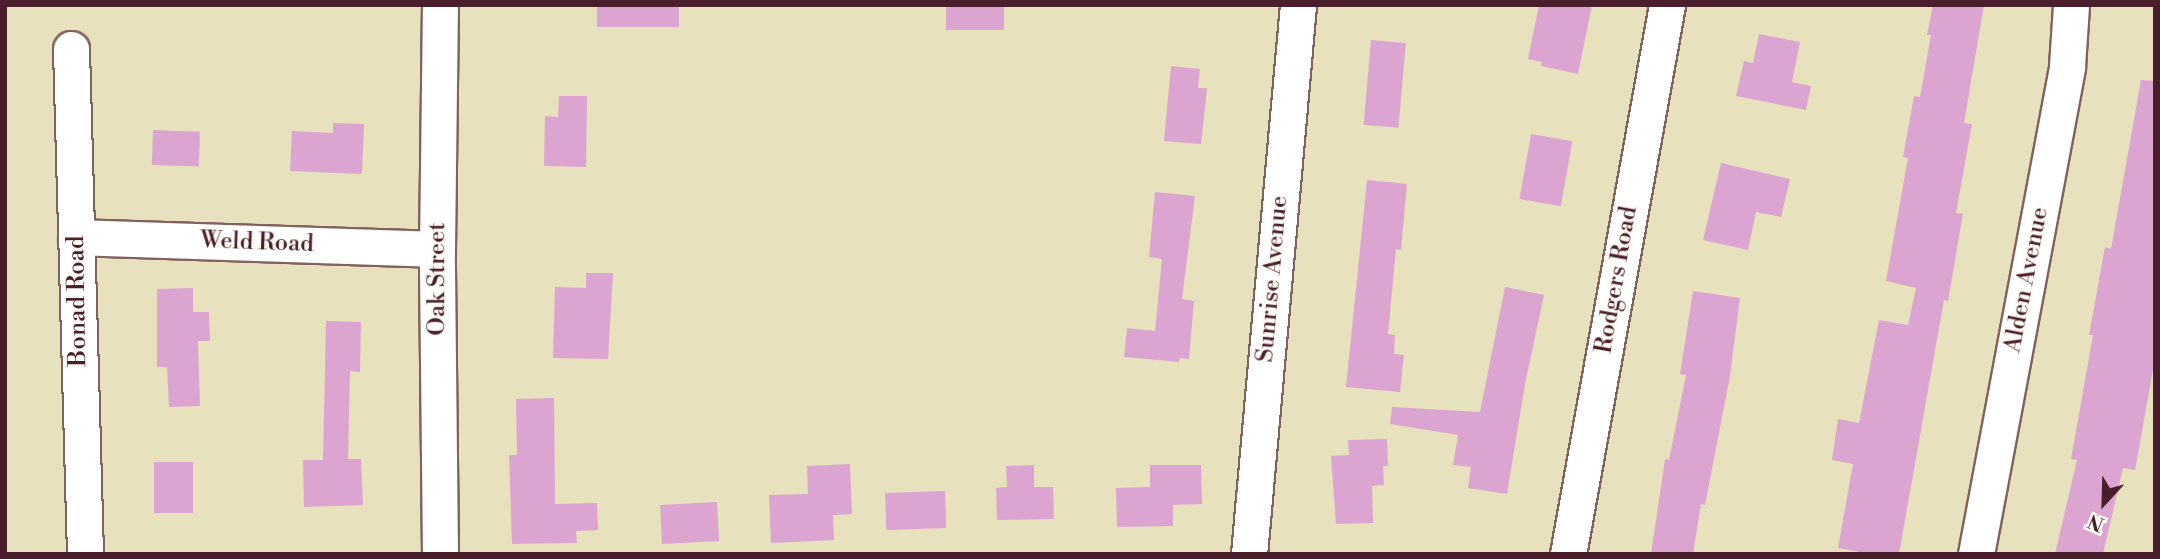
<!DOCTYPE html>
<style>
body{margin:0}
#map{position:relative;width:2160px;height:559px;overflow:hidden;background:#e8e1be;font-family:"Libre Bodoni",serif}
div>[style]{position:absolute}
[style*='--x']{left:calc(var(--x)*1px);top:calc(var(--y)*1px);width:calc(var(--w)*1px);rotate:calc(var(--a)*1deg)}
.building>*{inset:0;background:#dca4d0;transform-origin:0 0}
.roads{filter:drop-shadow(2px 0 #81635e) drop-shadow(-2px 0 #81635e) drop-shadow(0 2px #81635e) drop-shadow(0 -2px #81635e)}
.street>*{height:35px;margin:-17.5px;padding:0 17.5px;transform-origin:17.5px;border-radius:17.5px;background:#fff}
span{translate:-50% -50%;white-space:nowrap;text-align:center;line-height:1.15;-webkit-text-stroke:5px #fdfcf7;paint-order:stroke}
.street-label{font-size:24px;color:#4a1f2b}
.frame{position:absolute;inset:0;border:7px solid #4a1f2b;pointer-events:none}
.north{position:absolute;left:2069px;top:468px;width:70px;height:70px;-webkit-text-stroke:5px #fdfcf7;paint-order:stroke;rotate:202deg;font-size:19px;font-weight:700;line-height:28px;text-align:center;color:#4a1f2b}
.north::after{content:'';display:block;margin:auto;width:24px;height:32px;background:#4a1f2b;clip-path:polygon(50% 0,100% 100%,50% 72%,0 100%)}
</style>
<div id="map">
<div class="building">
<i style="left:597px;top:5px;width:82px;height:22px"></i>
<i style="left:946px;top:5px;width:58px;height:25px"></i>
<i style="clip-path:polygon(1539px 5px,1592px 5px,1578px 74px,1541px 66px,1542px 62px,1528px 59px)"></i>
<i style="clip-path:polygon(1933px 5px,1984px 5px,1964px 123px,1972px 124px,1956px 213px,1963px 214px,1948px 301px,1944px 300px,1899px 554px,1871px 554px,1838px 548px,1853px 464px,1832px 460px,1838px 419px,1859px 423px,1879px 320px,1908px 325px,1916px 288px,1886px 281px,1908px 158px,1903px 157px,1914px 96px,1920px 97px,1931px 35px,1927px 35px)"></i>
<i style="clip-path:polygon(1759px 34px,1800px 42px,1792px 82px,1811px 86px,1806px 110px,1736px 96px,1744px 61px,1753px 63px)"></i>
<i style="left:1371px;top:40px;width:35px;height:85px;rotate:5deg"></i>
<i style="clip-path:polygon(1171px 66px,1200px 69px,1198px 88px,1207px 88px,1201px 144px,1164px 141px)"></i>
<i style="clip-path:polygon(2141px 80px,2155px 81px,2155px 359px,2135px 470px,2123px 468px,2103px 554px,2055px 554px,2077px 460px,2071px 459px,2093px 335px,2089px 335px,2105px 247px,2111px 249px)"></i>
<i style="clip-path:polygon(559px 96px,587px 96px,586px 167px,544px 166px,545px 116px,558px 117px)"></i>
<i style="clip-path:polygon(333px 123px,364px 124px,362px 174px,290px 171px,292px 131px,333px 133px)"></i>
<i style="left:153px;top:130px;width:47px;height:35px;rotate:2deg"></i>
<i style="left:1531px;top:134px;width:42px;height:66px;rotate:10deg"></i>
<i style="clip-path:polygon(1721px 163px,1790px 179px,1781px 217px,1756px 212px,1748px 250px,1703px 240px)"></i>
<i style="clip-path:polygon(1367px 180px,1407px 184px,1401px 250px,1396px 249px,1388px 334px,1395px 335px,1394px 354px,1404px 355px,1400px 392px,1346px 387px)"></i>
<i style="clip-path:polygon(1155px 192px,1195px 196px,1182px 299px,1194px 301px,1189px 359px,1180px 358px,1179px 362px,1124px 357px,1127px 328px,1155px 331px,1162px 259px,1149px 257px)"></i>
<i style="clip-path:polygon(586px 273px,613px 273px,608px 359px,553px 358px,555px 287px,586px 288px)"></i>
<i style="clip-path:polygon(1505px 287px,1544px 295px,1525px 384px,1507px 494px,1468px 488px,1471px 467px,1453px 465px,1458px 435px,1390px 424px,1392px 407px,1480px 412px)"></i>
<i style="clip-path:polygon(193px 288px,193px 312px,209px 312px,210px 341px,198px 341px,200px 406px,169px 407px,167px 367px,157px 367px,157px 289px)"></i>
<i style="clip-path:polygon(1693px 291px,1740px 298px,1730px 376px,1705px 505px,1701px 504px,1693px 554px,1651px 554px,1665px 459px,1669px 460px,1686px 375px,1680px 374px)"></i>
<i style="clip-path:polygon(326px 321px,361px 322px,360px 372px,350px 371px,348px 459px,361px 459px,363px 505px,304px 507px,303px 460px,323px 460px)"></i>
<i style="clip-path:polygon(554px 398px,555px 504px,597px 503px,598px 530px,576px 531px,577px 543px,512px 544px,509px 455px,517px 455px,516px 399px)"></i>
<i style="clip-path:polygon(1387px 439px,1388px 466px,1383px 466px,1384px 485px,1372px 486px,1373px 523px,1336px 524px,1331px 456px,1349px 455px,1348px 440px)"></i>
<i style="left:154px;top:462px;width:39px;height:51px"></i>
<i style="clip-path:polygon(850px 464px,852px 514px,833px 515px,834px 540px,771px 543px,769px 495px,808px 494px,807px 466px)"></i>
<i style="clip-path:polygon(1034px 465px,1034px 487px,1053px 487px,1054px 519px,997px 520px,996px 488px,1007px 487px,1006px 466px)"></i>
<i style="clip-path:polygon(1150px 465px,1201px 465px,1202px 504px,1173px 505px,1173px 526px,1117px 527px,1116px 488px,1150px 487px)"></i>
<i style="left:945px;top:491px;width:37px;height:60px;rotate:88deg"></i>
<i style="left:717px;top:502px;width:39px;height:57px;rotate:87deg"></i>
</div>
<div class="roads">
<div class="street">
<i style="--x:71;--y:49;--w:505;--a:88.41"></i>
<i style="--x:76;--y:237;--w:361;--a:1.9"></i>
<i style="--x:440;--y:554;--w:305;--a:-90.6"></i>
<i style="--x:437;--y:249;--w:244;--a:-89.3"></i>
<i style="--x:1249;--y:554;--w:551;--a:-84.9"></i>
<i style="--x:1568;--y:554;--w:558;--a:-79.78"></i>
<i style="--x:1976;--y:554;--w:496;--a:-79.4"></i>
<i style="--x:2067;--y:66;--w:61;--a:-86.2"></i>
</div>
</div>
<div class="street-label">
<span style="left:257px;top:243px;rotate:2deg">Weld Road</span>
<span style="left:438px;top:279px;rotate:-90deg">Oak Street</span>
<span style="left:1273px;top:279px;rotate:-85deg">Sunrise Avenue</span>
<span style="left:1617px;top:280px;rotate:-80deg">Rodgers Road</span>
<span style="left:2027px;top:280px;rotate:-79deg">Alden Avenue</span>
<span style="left:78px;top:301px;rotate:-91deg">Bonad Road</span>
</div>
<div class="frame"></div>
<div class="north">N</div>
</div>
